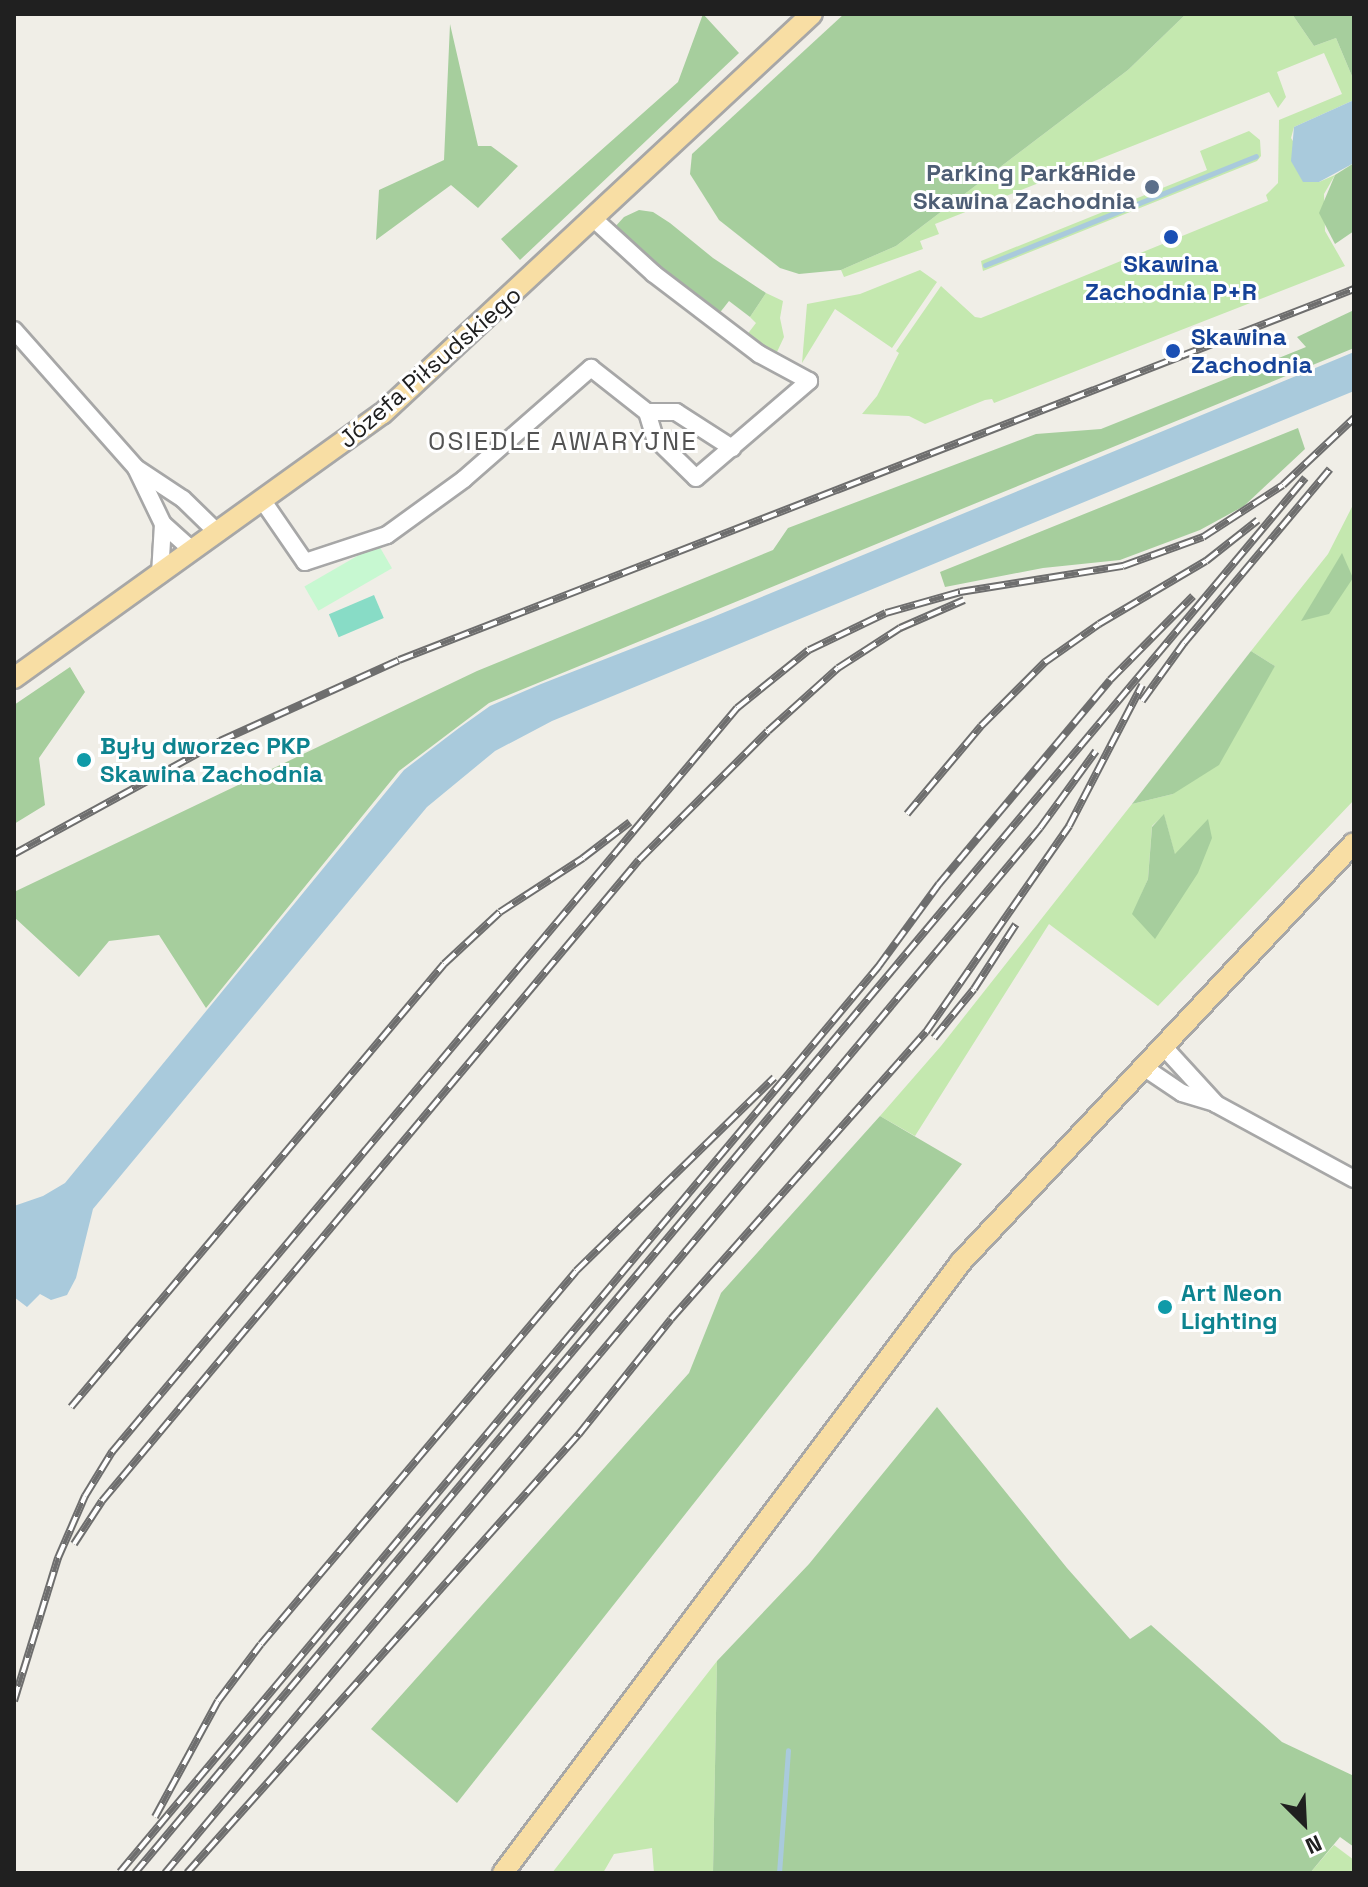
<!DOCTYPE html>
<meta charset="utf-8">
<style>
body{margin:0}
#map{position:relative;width:1368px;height:1887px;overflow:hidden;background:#f0eee7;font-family:"Space Grotesk",sans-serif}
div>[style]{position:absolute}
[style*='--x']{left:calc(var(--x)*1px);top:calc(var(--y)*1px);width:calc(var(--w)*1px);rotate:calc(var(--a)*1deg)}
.grass>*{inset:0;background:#c4e8af}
.forest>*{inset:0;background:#a6ce9d}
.park>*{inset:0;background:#c7f8d1;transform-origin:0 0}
.pitch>*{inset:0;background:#88dcc6;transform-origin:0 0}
.water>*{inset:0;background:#a9cadc}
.stream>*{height:5px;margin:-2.5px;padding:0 2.5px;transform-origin:2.5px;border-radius:2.5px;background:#a9cadc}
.roads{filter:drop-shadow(2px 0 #a7a7a7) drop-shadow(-2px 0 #a7a7a7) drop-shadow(0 2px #a7a7a7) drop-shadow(0 -2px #a7a7a7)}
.minor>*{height:16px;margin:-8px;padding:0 8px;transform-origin:8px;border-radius:8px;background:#fff}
.major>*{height:20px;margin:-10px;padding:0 10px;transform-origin:10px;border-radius:10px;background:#f8dea4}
.rail>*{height:8px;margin-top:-4px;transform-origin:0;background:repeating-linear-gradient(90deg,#fff 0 15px,#6e6e6e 0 30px);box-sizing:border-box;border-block:2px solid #6e6e6e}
.dots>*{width:22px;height:22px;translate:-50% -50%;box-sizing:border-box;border:4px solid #fff;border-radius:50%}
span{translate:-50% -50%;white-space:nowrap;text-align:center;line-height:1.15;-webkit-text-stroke:6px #fff;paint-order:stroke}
.service-label{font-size:24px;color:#4e5e75;font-weight:700}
.right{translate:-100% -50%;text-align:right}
.transit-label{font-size:24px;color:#164399;font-weight:700}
.left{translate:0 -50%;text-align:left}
.street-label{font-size:24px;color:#202020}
.culture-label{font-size:24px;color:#0d838f;font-weight:700}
.neighbourhood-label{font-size:26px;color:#535353;letter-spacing:2px}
.frame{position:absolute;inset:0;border:16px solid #202020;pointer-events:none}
.north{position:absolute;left:1264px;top:1783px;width:80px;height:80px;-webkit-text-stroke:6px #fff;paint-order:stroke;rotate:156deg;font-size:22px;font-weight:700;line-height:32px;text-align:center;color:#202020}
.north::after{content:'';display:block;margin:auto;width:28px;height:36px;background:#202020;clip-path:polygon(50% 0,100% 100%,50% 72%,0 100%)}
</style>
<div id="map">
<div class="grass">
<i style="clip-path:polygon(1186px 14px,1292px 14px,1314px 46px,1336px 38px,1354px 81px,1354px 100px,1294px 127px,1291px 138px,1319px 182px,1335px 175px,1324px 194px,1325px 231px,1345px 266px,994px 403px,992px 399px,985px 400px,925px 424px,909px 416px,862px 414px,877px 396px,899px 353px,896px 351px,941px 286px,975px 317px,981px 318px,1268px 201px,1266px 195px,1278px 183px,1279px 120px,1342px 94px,1324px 53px,1277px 72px,1286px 97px,1278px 108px,1269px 92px,935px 224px,939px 234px,920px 241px,923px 249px,844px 277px,841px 270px,896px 246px,1128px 70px)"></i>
<i style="clip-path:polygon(1249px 131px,1260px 140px,1261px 156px,1257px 161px,983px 271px,981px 261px,1207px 170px,1200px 151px)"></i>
<i style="clip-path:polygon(920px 270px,937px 282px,892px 348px,835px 309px,802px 363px,807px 304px,860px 294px)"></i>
<i style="clip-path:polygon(766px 293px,783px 301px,780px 318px,784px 337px,777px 352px,767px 352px,746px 336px,756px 323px,750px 317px)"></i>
<i style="clip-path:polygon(evenodd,1354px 503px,1354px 800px,1158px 1006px,1049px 924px,915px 1136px,880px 1116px,941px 1046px,1132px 804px,1173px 794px,1275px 666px,1251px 651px,1328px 554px,1354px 503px,1164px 815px,1175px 855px,1208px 820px,1133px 914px,1148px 879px,1152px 826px,1164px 815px)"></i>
<i style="clip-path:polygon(717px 1661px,713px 1873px,654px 1873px,652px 1848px,614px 1854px,603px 1873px,552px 1873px)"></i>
<i style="clip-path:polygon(1334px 1845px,1354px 1860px,1354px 1873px,1310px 1873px)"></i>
</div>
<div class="forest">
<i style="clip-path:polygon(703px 14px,739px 53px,520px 260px,501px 239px,678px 82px)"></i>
<i style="clip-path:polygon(844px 14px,1186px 14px,1128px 70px,896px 246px,841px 270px,799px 274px,780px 268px,719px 220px,690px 174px,692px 154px)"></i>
<i style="clip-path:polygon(1292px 14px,1354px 14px,1354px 81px,1336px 38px,1314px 46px)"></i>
<i style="clip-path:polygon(450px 24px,478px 146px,491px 146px,518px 166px,478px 208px,451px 185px,376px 240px,379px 190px,444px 160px)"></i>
<i style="clip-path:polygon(1354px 163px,1354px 231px,1335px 244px,1319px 213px,1335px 175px)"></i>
<i style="clip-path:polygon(639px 210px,653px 212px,670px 223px,713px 258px,766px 293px,750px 317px,729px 301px,718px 315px,613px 229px,624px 217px)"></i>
<i style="clip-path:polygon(1354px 310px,1354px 348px,489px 703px,399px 771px,206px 1008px,159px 935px,109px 941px,79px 977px,14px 917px,14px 892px,477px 671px,773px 550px,788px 528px,1036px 434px,1101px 429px,1306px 347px,1297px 337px)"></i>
<i style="clip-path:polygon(1298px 428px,1305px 449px,1244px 506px,1200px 530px,1120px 560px,1043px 568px,945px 587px,940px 572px)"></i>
<i style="clip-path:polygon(1342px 553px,1353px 578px,1329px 614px,1301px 621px)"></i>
<i style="clip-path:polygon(1251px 651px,1275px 666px,1219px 765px,1173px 794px,1132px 804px)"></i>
<i style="clip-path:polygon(70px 667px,85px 692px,39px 758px,45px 805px,14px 824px,14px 705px)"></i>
<i style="clip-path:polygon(1164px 814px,1175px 854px,1208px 819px,1212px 838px,1198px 873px,1155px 939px,1132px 914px,1148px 879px,1152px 827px)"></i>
<i style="clip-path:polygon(880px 1116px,962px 1164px,457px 1803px,371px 1729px,689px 1373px,721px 1293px)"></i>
<i style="clip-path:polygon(937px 1407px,1067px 1568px,1130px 1639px,1151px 1625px,1282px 1742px,1354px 1776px,1354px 1847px,1340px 1837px,1310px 1873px,713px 1873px,717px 1661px,809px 1564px)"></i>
</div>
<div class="park">
<i style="left:378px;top:544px;width:28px;height:85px;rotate:60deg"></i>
</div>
<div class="pitch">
<i style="left:374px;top:595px;width:25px;height:49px;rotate:67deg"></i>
</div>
<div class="water">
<i style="clip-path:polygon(1354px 100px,1354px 163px,1319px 182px,1303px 182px,1291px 161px,1294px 127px)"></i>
<i style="clip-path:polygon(1354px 352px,1354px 391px,552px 721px,495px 751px,427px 807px,93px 1209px,76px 1278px,67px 1295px,51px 1300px,40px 1294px,27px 1307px,14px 1297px,14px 1206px,43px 1196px,65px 1183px,404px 770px,459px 728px,490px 706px,541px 684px,713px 617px)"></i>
</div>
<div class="stream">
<i style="--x:985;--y:265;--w:292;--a:-21.9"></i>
<i style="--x:779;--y:1873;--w:123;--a:-85.8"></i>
</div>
<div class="roads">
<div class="minor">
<i style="--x:14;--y:330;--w:184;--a:48.5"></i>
<i style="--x:136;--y:468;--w:56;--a:33.4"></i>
<i style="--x:183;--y:499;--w:49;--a:44.2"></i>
<i style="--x:647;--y:412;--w:29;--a:0"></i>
<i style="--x:676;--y:412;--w:67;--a:32.7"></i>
<i style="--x:136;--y:468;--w:62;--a:64.3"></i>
<i style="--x:163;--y:524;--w:51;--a:93.4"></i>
<i style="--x:263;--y:501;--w:74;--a:55.5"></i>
<i style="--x:305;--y:562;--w:86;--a:-18.2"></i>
<i style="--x:387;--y:535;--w:95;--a:-36"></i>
<i style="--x:464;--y:479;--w:169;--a:-41.2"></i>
<i style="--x:591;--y:368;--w:71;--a:38.2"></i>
<i style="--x:647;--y:412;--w:27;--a:73"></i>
<i style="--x:655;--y:438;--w:57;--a:44.3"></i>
<i style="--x:696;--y:478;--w:149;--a:-40.6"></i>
<i style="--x:809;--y:381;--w:57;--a:-151.6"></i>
<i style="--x:759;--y:354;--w:132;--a:-142.7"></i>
<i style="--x:654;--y:274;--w:81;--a:-137.5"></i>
<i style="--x:163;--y:524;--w:40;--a:42"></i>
<i style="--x:1162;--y:1045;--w:80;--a:47.5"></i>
<i style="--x:1216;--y:1104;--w:157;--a:28.5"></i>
<i style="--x:1142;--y:1066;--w:48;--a:34"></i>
<i style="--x:1182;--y:1093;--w:34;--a:17"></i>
</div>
<div class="major">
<i style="--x:14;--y:678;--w:453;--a:-35.7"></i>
<i style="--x:382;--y:414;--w:587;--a:-42.93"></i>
<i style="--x:503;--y:1873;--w:764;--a:-53.15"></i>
<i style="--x:961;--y:1262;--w:574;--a:-46.83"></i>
</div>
</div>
<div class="rail">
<i style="--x:1142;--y:701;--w:72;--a:-54.1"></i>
<i style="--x:1184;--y:643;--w:227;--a:-50"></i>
<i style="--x:907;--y:814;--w:115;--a:-49.9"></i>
<i style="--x:981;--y:726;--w:91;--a:-45"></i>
<i style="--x:1045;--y:662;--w:66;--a:-35.1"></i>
<i style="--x:1099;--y:624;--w:124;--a:-30.5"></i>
<i style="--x:1206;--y:561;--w:66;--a:-38.3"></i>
<i style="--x:14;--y:854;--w:235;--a:-28.7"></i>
<i style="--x:220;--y:741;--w:196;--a:-24.3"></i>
<i style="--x:399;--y:660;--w:1025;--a:-21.23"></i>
<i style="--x:934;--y:1038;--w:63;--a:-50.8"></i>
<i style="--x:974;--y:989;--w:77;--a:-57.1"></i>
<i style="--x:71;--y:1407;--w:579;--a:-49.9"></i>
<i style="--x:444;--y:964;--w:76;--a:-42.9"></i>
<i style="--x:500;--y:912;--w:99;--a:-33"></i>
<i style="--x:583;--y:858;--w:59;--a:-37.5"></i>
<i style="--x:74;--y:1544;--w:51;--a:-56.9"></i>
<i style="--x:102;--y:1501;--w:836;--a:-50.05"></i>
<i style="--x:639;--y:860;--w:182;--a:-45"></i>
<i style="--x:768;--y:731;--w:94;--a:-42"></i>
<i style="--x:838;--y:668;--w:74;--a:-32.8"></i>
<i style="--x:900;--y:628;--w:70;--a:-23.6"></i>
<i style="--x:14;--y:1701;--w:150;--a:-72.9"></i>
<i style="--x:58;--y:1558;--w:68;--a:-66.5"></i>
<i style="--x:85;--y:1496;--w:52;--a:-58.5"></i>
<i style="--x:112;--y:1452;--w:972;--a:-49.97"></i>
<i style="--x:737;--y:708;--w:92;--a:-38.9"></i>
<i style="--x:809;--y:650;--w:85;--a:-25.7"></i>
<i style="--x:886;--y:613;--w:77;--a:-15.8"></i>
<i style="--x:960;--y:592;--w:165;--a:-9.1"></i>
<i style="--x:1123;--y:566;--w:85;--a:-19.9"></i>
<i style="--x:1203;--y:537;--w:95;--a:-33"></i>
<i style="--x:1283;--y:485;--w:98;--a:-43.3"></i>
<i style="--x:155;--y:1817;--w:132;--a:-61.5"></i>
<i style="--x:218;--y:1701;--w:71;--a:-53"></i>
<i style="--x:261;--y:1644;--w:488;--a:-49.8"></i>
<i style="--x:576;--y:1271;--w:277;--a:-44.3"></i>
<i style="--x:120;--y:1872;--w:1181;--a:-50.05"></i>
<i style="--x:878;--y:967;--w:103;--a:-53.7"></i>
<i style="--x:939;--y:884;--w:266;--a:-50"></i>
<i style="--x:1110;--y:680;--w:118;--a:-45.3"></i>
<i style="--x:135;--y:1873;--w:1821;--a:-50.01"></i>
<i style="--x:165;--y:1873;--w:1363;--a:-50.06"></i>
<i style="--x:1040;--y:828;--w:95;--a:-54"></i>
<i style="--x:187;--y:1873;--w:589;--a:-48.24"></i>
<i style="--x:579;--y:1434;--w:147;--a:-51.3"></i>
<i style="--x:671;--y:1319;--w:384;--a:-48.4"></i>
<i style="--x:926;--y:1032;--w:251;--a:-55.2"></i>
<i style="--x:1069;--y:826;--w:159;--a:-62.6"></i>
</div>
<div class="dots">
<i style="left:1152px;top:187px;background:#5c6f8a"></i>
<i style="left:1171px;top:237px;background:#1a4fb4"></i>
<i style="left:1173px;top:351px;background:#1a4fb4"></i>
<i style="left:84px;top:760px;background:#0f9aa8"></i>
<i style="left:1165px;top:1307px;background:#0f9aa8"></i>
</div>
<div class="service-label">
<span class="right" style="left:1136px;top:187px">Parking Park&amp;Ride<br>Skawina Zachodnia</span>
</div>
<div class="transit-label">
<span style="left:1171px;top:278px">Skawina<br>Zachodnia P+R</span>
<span class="left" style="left:1191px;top:351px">Skawina<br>Zachodnia</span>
</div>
<div class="street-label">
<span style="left:430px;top:367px;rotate:-41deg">Józefa Piłsudskiego</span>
</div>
<div class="culture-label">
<span class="left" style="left:100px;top:760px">Były dworzec PKP<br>Skawina Zachodnia</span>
<span class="left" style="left:1181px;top:1307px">Art Neon<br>Lighting</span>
</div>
<div class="neighbourhood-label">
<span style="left:563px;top:442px">OSIEDLE AWARYJNE</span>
</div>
<div class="frame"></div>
<div class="north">N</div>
</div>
